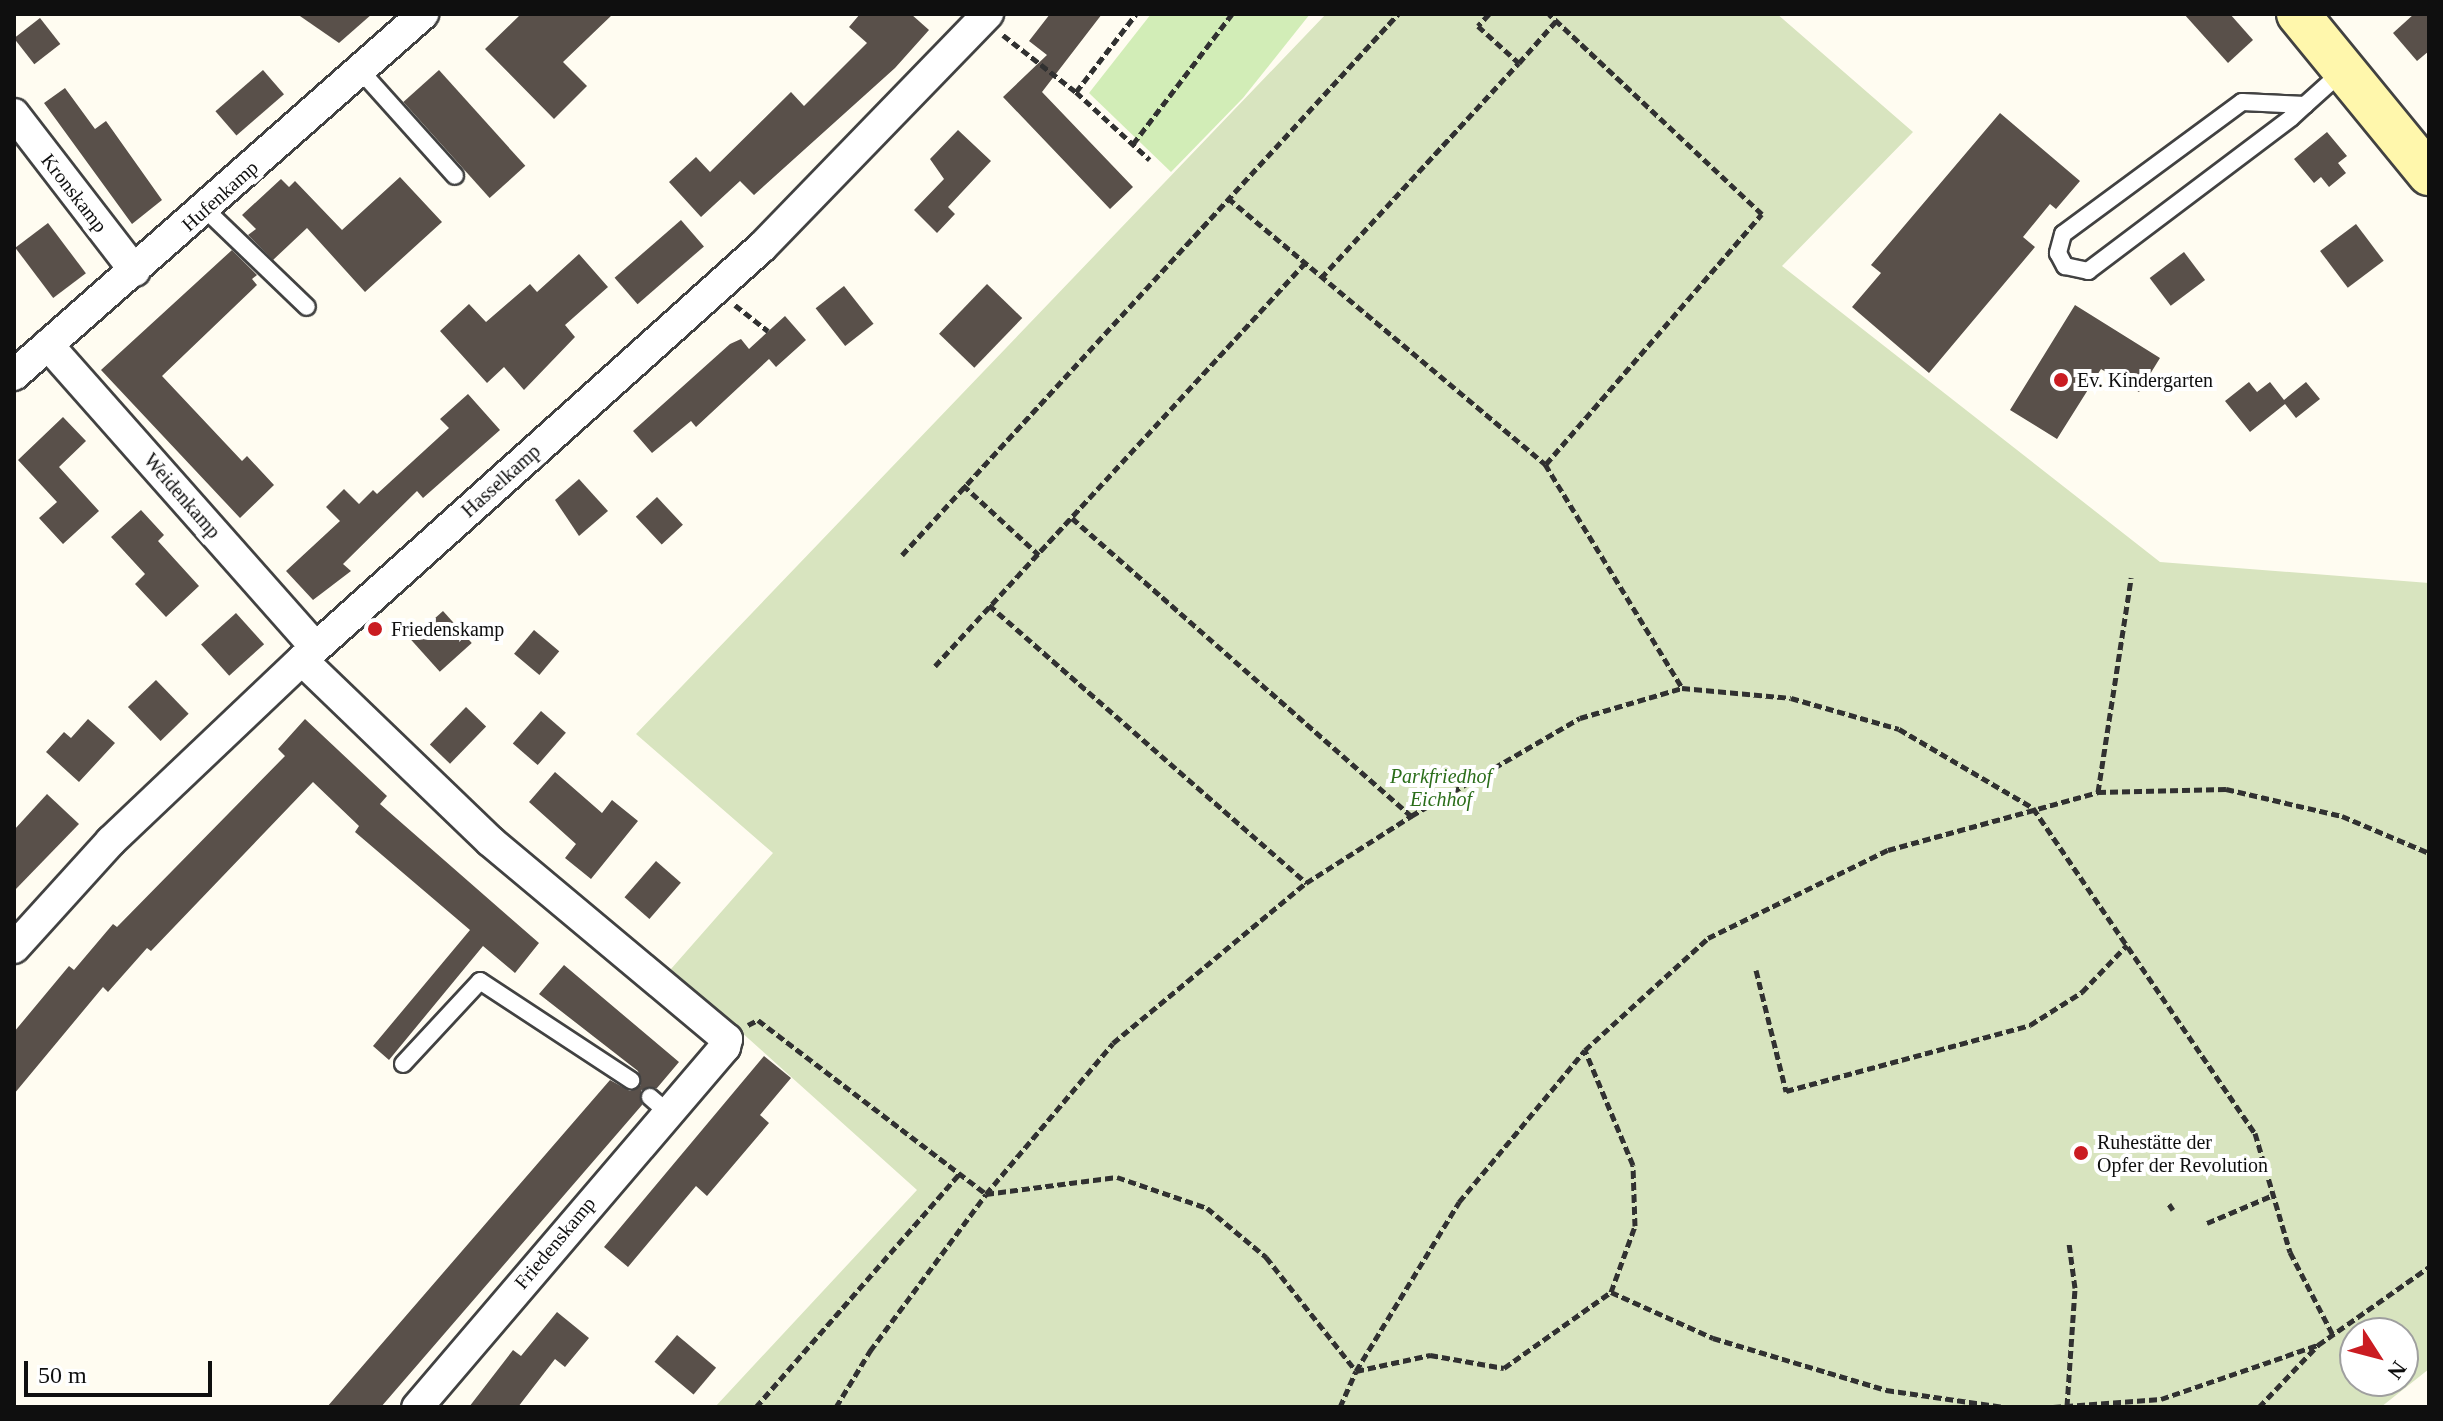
<!DOCTYPE html>
<meta charset="utf-8">
<style>
body{margin:0}
#map{position:relative;width:2443px;height:1421px;overflow:hidden;background:#fffcf1;font-family:"Times New Roman",serif}
div>[style]{position:absolute}
[style*='--x']{left:calc(var(--x)*1px);top:calc(var(--y)*1px);width:calc(var(--w)*1px);rotate:calc(var(--a)*1deg)}
.green>*{inset:0;background:#d2edb7}
.cemetery>*{inset:0;background:#d8e4bf}
.building>*{inset:0;background:#59504a;transform-origin:0 0}
.path>*{height:5px;margin-top:-2.5px;transform-origin:0;background:repeating-linear-gradient(90deg,#313131 0 8px,transparent 0 12px)}
.roads{filter:drop-shadow(2px 0 #424242) drop-shadow(-2px 0 #424242) drop-shadow(0 2px #424242) drop-shadow(0 -2px #424242)}
.lane>*{height:16px;margin:-8px;padding:0 8px;transform-origin:8px;border-radius:8px;background:#fff}
.street>*{height:30px;margin:-15px;padding:0 15px;transform-origin:15px;border-radius:15px;background:#fff}
.secondary>*{height:42px;margin:-21px;padding:0 21px;transform-origin:21px;border-radius:21px;background:#fff7ac}
.dots>*{width:22px;height:22px;translate:-50% -50%;box-sizing:border-box;border:4px solid #fff;border-radius:50%}
span{translate:-50% -50%;white-space:nowrap;text-align:center;line-height:1.15;-webkit-text-stroke:8px #fff;paint-order:stroke}
.street-label{font-size:20px;color:#0f0f0f}
.poi-label{font-size:20px;color:#0f0f0f}
.left{translate:0 -50%;text-align:left}
.park-label{font-size:20px;color:#2a6d19;font-style:italic}
.frame{position:absolute;inset:0;border:16px solid #0f0f0f;pointer-events:none}
.north{position:absolute;left:2339px;top:1317px;width:80px;height:80px;box-sizing:border-box;background:#fff;border:2px solid #9f9f9f;border-radius:50%;rotate:126deg;font-size:22px;font-weight:700;line-height:32px;text-align:center;color:#0f0f0f}
.north::after{content:'';display:block;margin:auto;width:28px;height:36px;background:#ca1c22;clip-path:polygon(50% 0,100% 100%,50% 72%,0 100%)}
.scale{position:absolute;left:24px;top:1361px;width:188px;height:36px;box-sizing:border-box;border:4px solid #0f0f0f;border-top:0;padding-left:10px;font-size:24px;line-height:28px;white-space:nowrap;color:#0f0f0f;-webkit-text-stroke:6px #fff;paint-order:stroke}
</style>
<div id="map">
<div class="green">
<i style="clip-path:polygon(1151px 14px,1310px 14px,1243px 98px,1171px 172px,1089px 93px)"></i>
</div>
<div class="cemetery">
<i style="clip-path:polygon(evenodd,1326px 14px,1777px 14px,1913px 132px,1782px 266px,2160px 562px,2429px 583px,2429px 1369px,2381px 1407px,715px 1407px,917px 1190px,671px 969px,773px 853px,636px 734px,1326px 14px,2355px 1333px,2403px 1333px,2403px 1381px,2355px 1381px,2355px 1333px)"></i>
</div>
<div class="building">
<i style="clip-path:polygon(297px 14px,372px 14px,339px 43px)"></i>
<i style="clip-path:polygon(521px 14px,613px 14px,563px 62px,587px 86px,554px 119px,485px 49px)"></i>
<i style="clip-path:polygon(860px 14px,911px 14px,929px 30px,895px 68px,754px 195px,740px 181px,701px 217px,669px 182px,696px 157px,710px 172px,791px 92px,804px 106px,867px 43px,849px 27px)"></i>
<i style="clip-path:polygon(1050px 14px,1102px 14px,1042px 92px,1133px 187px,1110px 209px,1003px 97px,1047px 55px,1029px 41px)"></i>
<i style="clip-path:polygon(2184px 14px,2230px 14px,2253px 40px,2228px 63px)"></i>
<i style="clip-path:polygon(2414px 14px,2429px 14px,2429px 51px,2417px 61px,2393px 33px)"></i>
<i style="left:40px;top:18px;width:33px;height:33px;rotate:52deg"></i>
<i style="left:263px;top:70px;width:32px;height:63px;rotate:49deg"></i>
<i style="left:439px;top:70px;width:129px;height:48px;rotate:48deg"></i>
<i style="clip-path:polygon(65px 88px,95px 129px,106px 121px,162px 200px,132px 224px,44px 103px)"></i>
<i style="clip-path:polygon(2000px 113px,2080px 181px,2056px 209px,2050px 204px,2023px 237px,2035px 247px,1929px 373px,1852px 307px,1881px 273px,1871px 265px)"></i>
<i style="clip-path:polygon(958px 130px,991px 161px,948px 207px,955px 214px,937px 233px,914px 210px,944px 179px,930px 159px)"></i>
<i style="clip-path:polygon(2327px 132px,2347px 156px,2338px 163px,2346px 173px,2329px 187px,2321px 177px,2314px 183px,2294px 159px)"></i>
<i style="clip-path:polygon(400px 177px,442px 222px,365px 292px,307px 228px,273px 260px,248px 235px,256px 229px,242px 215px,281px 179px,289px 187px,295px 181px,342px 230px)"></i>
<i style="left:681px;top:220px;width:35px;height:88px;rotate:49deg"></i>
<i style="left:48px;top:223px;width:63px;height:41px;rotate:53deg"></i>
<i style="left:2356px;top:224px;width:46px;height:45px;rotate:53deg"></i>
<i style="clip-path:polygon(232px 250px,257px 275px,252px 279px,257px 285px,162px 376px,242px 461px,247px 456px,274px 485px,240px 518px,101px 370px)"></i>
<i style="left:2184px;top:252px;width:35px;height:43px;rotate:53deg"></i>
<i style="clip-path:polygon(579px 254px,608px 287px,565px 325px,575px 337px,524px 390px,504px 367px,487px 383px,440px 331px,469px 304px,486px 322px,530px 284px,537px 292px)"></i>
<i style="left:987px;top:284px;width:49px;height:69px;rotate:44deg"></i>
<i style="left:844px;top:286px;width:48px;height:36px;rotate:52deg"></i>
<i style="clip-path:polygon(2075px 305px,2160px 358px,2139px 392px,2101px 369px,2057px 439px,2010px 410px)"></i>
<i style="clip-path:polygon(785px 316px,806px 340px,776px 367px,769px 359px,696px 427px,691px 421px,652px 453px,633px 431px,730px 344px,741px 339px,749px 349px)"></i>
<i style="clip-path:polygon(2249px 382px,2257px 392px,2270px 382px,2284px 400px,2306px 382px,2320px 399px,2296px 418px,2285px 404px,2250px 432px,2225px 401px)"></i>
<i style="clip-path:polygon(468px 394px,500px 430px,423px 498px,417px 491px,343px 564px,351px 571px,313px 600px,286px 571px,340px 521px,326px 507px,344px 489px,359px 504px,373px 490px,377px 494px,449px 428px,440px 419px)"></i>
<i style="clip-path:polygon(63px 417px,86px 441px,59px 467px,99px 511px,63px 544px,39px 518px,57px 502px,18px 460px)"></i>
<i style="clip-path:polygon(579px 479px,608px 511px,579px 536px,555px 500px)"></i>
<i style="left:657px;top:497px;width:38px;height:29px;rotate:47deg"></i>
<i style="clip-path:polygon(141px 510px,164px 535px,158px 541px,199px 586px,166px 617px,135px 584px,145px 574px,111px 537px)"></i>
<i style="left:443px;top:611px;width:43px;height:43px;rotate:48deg"></i>
<i style="left:236px;top:613px;width:42px;height:47px;rotate:48deg"></i>
<i style="left:534px;top:630px;width:33px;height:31px;rotate:40deg"></i>
<i style="left:156px;top:680px;width:47px;height:39px;rotate:46deg"></i>
<i style="left:466px;top:707px;width:28px;height:52px;rotate:44deg"></i>
<i style="left:541px;top:711px;width:33px;height:43px;rotate:41deg"></i>
<i style="clip-path:polygon(88px 719px,115px 743px,79px 782px,46px 752px,64px 732px,71px 738px)"></i>
<i style="clip-path:polygon(305px 719px,387px 796px,380px 804px,539px 943px,515px 973px,483px 946px,389px 1060px,373px 1046px,470px 930px,355px 832px,359px 826px,313px 782px,151px 951px,147px 948px,108px 992px,103px 987px,14px 1094px,14px 1032px,69px 966px,74px 970px,113px 924px,117px 927px,285px 756px,278px 749px)"></i>
<i style="clip-path:polygon(555px 772px,602px 813px,612px 800px,638px 821px,591px 879px,565px 858px,576px 844px,529px 802px)"></i>
<i style="clip-path:polygon(47px 794px,79px 824px,14px 891px,14px 830px)"></i>
<i style="left:656px;top:861px;width:33px;height:48px;rotate:41deg"></i>
<i style="clip-path:polygon(564px 965px,679px 1062px,657px 1088px,641px 1090px,642px 1105px,381px 1407px,327px 1407px,610px 1080px,630px 1091px,641px 1085px,638px 1071px,539px 994px)"></i>
<i style="clip-path:polygon(764px 1056px,791px 1078px,760px 1115px,769px 1123px,707px 1196px,696px 1186px,628px 1267px,604px 1247px)"></i>
<i style="clip-path:polygon(557px 1312px,589px 1338px,565px 1367px,555px 1359px,518px 1407px,469px 1407px,513px 1350px,521px 1356px)"></i>
<i style="left:677px;top:1335px;width:51px;height:35px;rotate:40deg"></i>
</div>
<div class="path">
<i style="--x:1489;--y:14;--w:16;--a:133"></i>
<i style="--x:1478;--y:26;--w:55;--a:42.1"></i>
<i style="--x:1519;--y:63;--w:56;--a:-48.6"></i>
<i style="--x:1003;--y:35;--w:93;--a:38"></i>
<i style="--x:1076;--y:92;--w:100;--a:42.6"></i>
<i style="--x:1076;--y:92;--w:98;--a:-52.4"></i>
<i style="--x:1133;--y:144;--w:163;--a:-52.7"></i>
<i style="--x:1228;--y:198;--w:414;--a:40"></i>
<i style="--x:1545;--y:464;--w:263;--a:58.5"></i>
<i style="--x:1321;--y:278;--w:292;--a:-47.4"></i>
<i style="--x:735;--y:305;--w:42;--a:38.2"></i>
<i style="--x:1546;--y:464;--w:330;--a:-49.2"></i>
<i style="--x:1762;--y:214;--w:292;--a:-136.8"></i>
<i style="--x:963;--y:485;--w:103;--a:42.6"></i>
<i style="--x:1072;--y:518;--w:451;--a:41.3"></i>
<i style="--x:902;--y:555;--w:734;--a:-47.48"></i>
<i style="--x:989;--y:605;--w:422;--a:41.2"></i>
<i style="--x:935;--y:666;--w:546;--a:-47.45"></i>
<i style="--x:2098;--y:792;--w:217;--a:-81.2"></i>
<i style="--x:1756;--y:970;--w:125;--a:76.1"></i>
<i style="--x:1786;--y:1091;--w:253;--a:-15.1"></i>
<i style="--x:2030;--y:1025;--w:62;--a:-32.4"></i>
<i style="--x:2082;--y:992;--w:65;--a:-46.2"></i>
<i style="--x:748;--y:1025;--w:11;--a:-27"></i>
<i style="--x:758;--y:1020;--w:287;--a:37.3"></i>
<i style="--x:986;--y:1194;--w:132;--a:-7.4"></i>
<i style="--x:1117;--y:1177;--w:95;--a:19"></i>
<i style="--x:1207;--y:1208;--w:77;--a:39.7"></i>
<i style="--x:1266;--y:1257;--w:145;--a:51.7"></i>
<i style="--x:1356;--y:1371;--w:76;--a:-12.2"></i>
<i style="--x:1430;--y:1355;--w:75;--a:10"></i>
<i style="--x:1504;--y:1368;--w:131;--a:-35.4"></i>
<i style="--x:1611;--y:1292;--w:70;--a:-70"></i>
<i style="--x:1635;--y:1226;--w:61;--a:-91.9"></i>
<i style="--x:1633;--y:1165;--w:125;--a:-112.7"></i>
<i style="--x:2169;--y:1204;--w:7;--a:56"></i>
<i style="--x:2207;--y:1223;--w:69;--a:-22.9"></i>
<i style="--x:1611;--y:1292;--w:112;--a:24.3"></i>
<i style="--x:1713;--y:1338;--w:181;--a:16.7"></i>
<i style="--x:1886;--y:1390;--w:119;--a:8.2"></i>
<i style="--x:2067;--y:1406;--w:118;--a:-86.1"></i>
<i style="--x:2075;--y:1288;--w:45;--a:-97.6"></i>
<i style="--x:756;--y:1407;--w:309;--a:-48.9"></i>
<i style="--x:836;--y:1407;--w:66;--a:-58.7"></i>
<i style="--x:870;--y:1351;--w:195;--a:-53.5"></i>
<i style="--x:986;--y:1194;--w:197;--a:-49.9"></i>
<i style="--x:1113;--y:1043;--w:251;--a:-39.7"></i>
<i style="--x:1306;--y:883;--w:125;--a:-32.5"></i>
<i style="--x:1411;--y:816;--w:195;--a:-30.1"></i>
<i style="--x:1580;--y:718;--w:106;--a:-16.4"></i>
<i style="--x:1682;--y:688;--w:109;--a:5.2"></i>
<i style="--x:1791;--y:698;--w:112;--a:16"></i>
<i style="--x:1899;--y:729;--w:156;--a:30.5"></i>
<i style="--x:2033;--y:808;--w:394;--a:55.7"></i>
<i style="--x:2255;--y:1133;--w:124;--a:73.6"></i>
<i style="--x:2290;--y:1252;--w:93;--a:62.6"></i>
<i style="--x:1340;--y:1407;--w:39;--a:-66"></i>
<i style="--x:1356;--y:1371;--w:198;--a:-58.6"></i>
<i style="--x:1459;--y:1202;--w:197;--a:-50.3"></i>
<i style="--x:1585;--y:1050;--w:166;--a:-42.3"></i>
<i style="--x:1708;--y:938;--w:200;--a:-26.1"></i>
<i style="--x:1888;--y:850;--w:218;--a:-15.4"></i>
<i style="--x:2098;--y:792;--w:128;--a:-1.3"></i>
<i style="--x:2226;--y:789;--w:119;--a:13.1"></i>
<i style="--x:2342;--y:816;--w:95;--a:23"></i>
<i style="--x:2053;--y:1407;--w:108;--a:-4.2"></i>
<i style="--x:2161;--y:1399;--w:166;--a:-19"></i>
<i style="--x:2259;--y:1407;--w:86;--a:-46.4"></i>
<i style="--x:2318;--y:1345;--w:136;--a:-35.1"></i>
</div>
<div class="roads">
<div class="lane">
<i style="--x:360;--y:70;--w:142;--a:48.1"></i>
<i style="--x:2305;--y:105;--w:63;--a:-177.3"></i>
<i style="--x:2242;--y:102;--w:222;--a:143.6"></i>
<i style="--x:2063;--y:234;--w:20;--a:105"></i>
<i style="--x:2058;--y:253;--w:15;--a:62"></i>
<i style="--x:2065;--y:266;--w:24;--a:12"></i>
<i style="--x:2088;--y:271;--w:254;--a:-37"></i>
<i style="--x:2291;--y:118;--w:19;--a:-43"></i>
<i style="--x:2305;--y:105;--w:52;--a:-41.9"></i>
<i style="--x:205;--y:209;--w:141;--a:43.9"></i>
<i style="--x:403;--y:1064;--w:113;--a:-47.1"></i>
<i style="--x:480;--y:981;--w:181;--a:33.3"></i>
<i style="--x:650;--y:1097;--w:23;--a:41"></i>
</div>
<div class="street">
<i style="--x:14;--y:114;--w:198;--a:52.4"></i>
<i style="--x:48;--y:345;--w:403;--a:48.5"></i>
<i style="--x:14;--y:375;--w:546;--a:-41.43"></i>
<i style="--x:302;--y:660;--w:261;--a:43.9"></i>
<i style="--x:490;--y:841;--w:309;--a:39.9"></i>
<i style="--x:727;--y:1039;--w:8;--a:104"></i>
<i style="--x:725;--y:1047;--w:474;--a:130.5"></i>
<i style="--x:14;--y:948;--w:144;--a:-47.8"></i>
<i style="--x:111;--y:841;--w:263;--a:-43.5"></i>
<i style="--x:302;--y:660;--w:618;--a:-41.92"></i>
<i style="--x:762;--y:247;--w:325;--a:-45.9"></i>
</div>
<div class="secondary">
<i style="--x:2298;--y:14;--w:207;--a:50.7"></i>
</div>
</div>
<div class="dots">
<i style="left:2061px;top:380px;background:#ca1c22"></i>
<i style="left:375px;top:629px;background:#ca1c22"></i>
<i style="left:2081px;top:1153px;background:#ca1c22"></i>
</div>
<div class="street-label">
<span style="left:74px;top:193px;rotate:52deg">Kronskamp</span>
<span style="left:220px;top:196px;rotate:-42deg">Hufenkamp</span>
<span style="left:501px;top:481px;rotate:-42deg">Hasselkamp</span>
<span style="left:182px;top:496px;rotate:49deg">Weidenkamp</span>
<span style="left:555px;top:1243px;rotate:-50deg">Friedenskamp</span>
</div>
<div class="poi-label">
<span class="left" style="left:2077px;top:380px">Ev. Kindergarten</span>
<span class="left" style="left:391px;top:629px">Friedenskamp</span>
<span class="left" style="left:2097px;top:1154px">Ruhestätte der<br>Opfer der Revolution</span>
</div>
<div class="park-label">
<span style="left:1441px;top:788px">Parkfriedhof<br>Eichhof</span>
</div>
<div class="frame"></div>
<div class="north">N</div>
<div class="scale">50 m</div>
</div>
